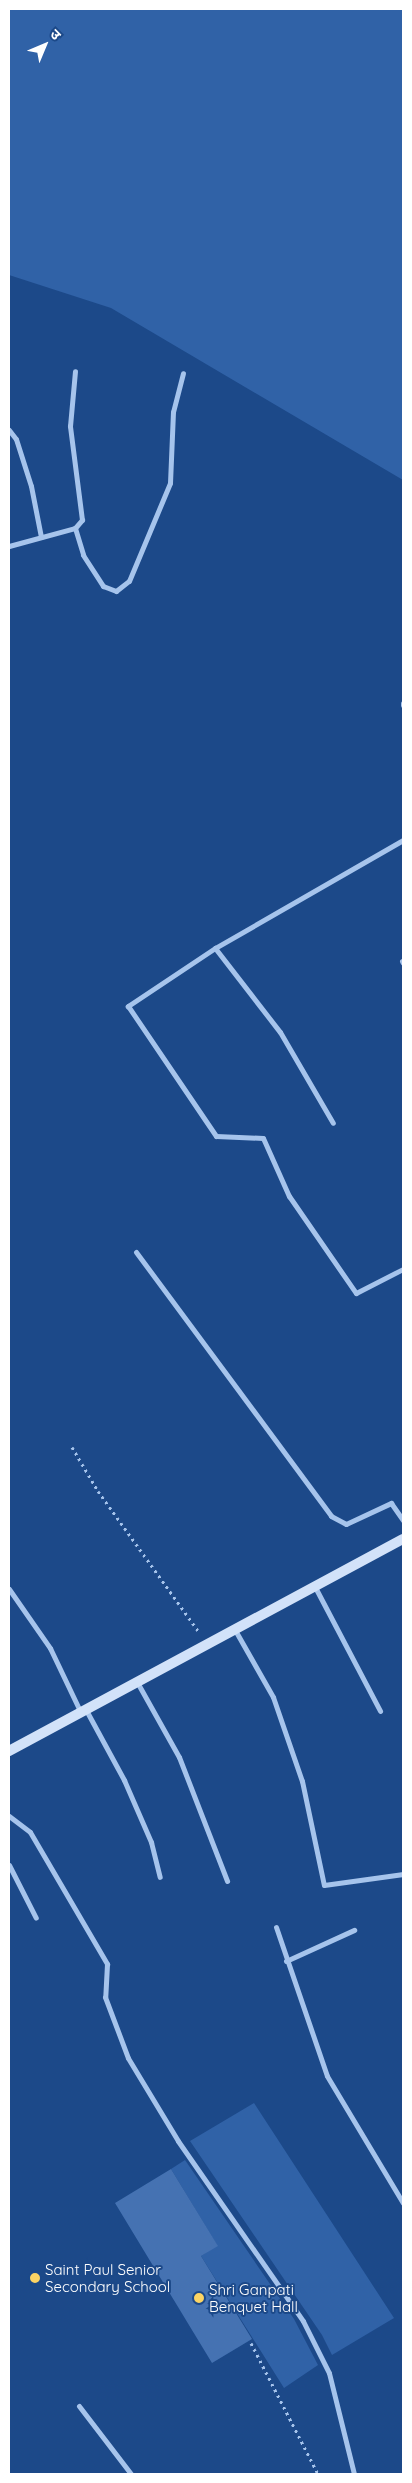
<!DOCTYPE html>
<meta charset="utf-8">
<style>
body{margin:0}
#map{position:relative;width:412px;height:2483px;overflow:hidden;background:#1c4989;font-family:Quicksand,"Noto Sans Devanagari",sans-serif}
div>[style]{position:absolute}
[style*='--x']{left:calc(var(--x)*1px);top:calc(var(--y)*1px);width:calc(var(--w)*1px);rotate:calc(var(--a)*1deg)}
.green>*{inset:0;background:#3062a7}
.building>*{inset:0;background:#4572b2}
.path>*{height:3px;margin-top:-1.5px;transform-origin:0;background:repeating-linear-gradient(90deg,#a6c4ec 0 2.5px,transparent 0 6.5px)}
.street>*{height:5px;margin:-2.5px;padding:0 2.5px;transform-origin:2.5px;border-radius:2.5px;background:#a6c4ec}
.secondary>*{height:10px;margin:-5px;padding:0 5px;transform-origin:5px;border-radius:5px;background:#d2e2f9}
.dots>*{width:14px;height:14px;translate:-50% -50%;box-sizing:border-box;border:2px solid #1c4989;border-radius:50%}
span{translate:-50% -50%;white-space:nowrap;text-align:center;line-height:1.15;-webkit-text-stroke:4px #1c4989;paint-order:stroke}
.poi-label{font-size:15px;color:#fff}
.left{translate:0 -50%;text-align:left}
.frame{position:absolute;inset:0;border:10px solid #fff;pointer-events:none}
.north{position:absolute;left:20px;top:20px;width:50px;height:50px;-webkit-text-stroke:4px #1c4989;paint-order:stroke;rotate:45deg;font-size:14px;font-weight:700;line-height:20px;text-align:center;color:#fff}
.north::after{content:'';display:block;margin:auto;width:18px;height:22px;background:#fff;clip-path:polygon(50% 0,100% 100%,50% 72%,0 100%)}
</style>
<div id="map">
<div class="green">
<i style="clip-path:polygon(9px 9px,403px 9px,403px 480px,111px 308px,9px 275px)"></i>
<i style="clip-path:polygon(254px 2103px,394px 2318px,332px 2355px,322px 2335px,190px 2141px)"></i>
<i style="clip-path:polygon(185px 2160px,294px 2319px,318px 2365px,284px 2388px,201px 2256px,217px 2245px,171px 2169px)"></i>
</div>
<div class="building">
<i style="clip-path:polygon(171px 2169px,218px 2246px,201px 2256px,252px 2339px,212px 2363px,115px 2203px)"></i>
</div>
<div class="path">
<i style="--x:72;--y:1447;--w:51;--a:59.4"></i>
<i style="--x:98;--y:1491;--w:173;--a:54.4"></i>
<i style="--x:251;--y:2343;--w:147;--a:62.9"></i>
</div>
<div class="street">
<i style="--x:9;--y:430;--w:11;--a:52"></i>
<i style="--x:16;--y:439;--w:49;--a:72.3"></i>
<i style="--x:31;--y:486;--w:52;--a:78.9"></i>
<i style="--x:75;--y:528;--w:28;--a:73"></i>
<i style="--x:83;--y:555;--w:37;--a:57"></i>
<i style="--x:103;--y:586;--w:14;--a:21"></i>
<i style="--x:116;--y:591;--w:16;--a:-38"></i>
<i style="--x:129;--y:581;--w:106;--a:-67.3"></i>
<i style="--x:170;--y:483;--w:71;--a:-87.6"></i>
<i style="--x:173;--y:412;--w:40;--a:-75.6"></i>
<i style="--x:9;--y:546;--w:68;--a:-15.3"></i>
<i style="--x:75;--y:528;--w:11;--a:-49"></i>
<i style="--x:82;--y:520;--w:95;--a:-97.3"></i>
<i style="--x:70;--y:426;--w:55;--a:-84.8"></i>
<i style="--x:403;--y:703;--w:2;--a:90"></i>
<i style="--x:403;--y:840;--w:217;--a:150.1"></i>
<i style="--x:215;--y:948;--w:105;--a:146.3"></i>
<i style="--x:128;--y:1006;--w:157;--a:55.9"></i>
<i style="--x:216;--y:1136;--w:47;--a:2.4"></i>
<i style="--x:263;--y:1138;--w:64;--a:65.9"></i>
<i style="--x:289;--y:1196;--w:118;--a:55.4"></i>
<i style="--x:356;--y:1293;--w:53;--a:-27.1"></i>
<i style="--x:215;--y:948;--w:106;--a:52.3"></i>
<i style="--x:280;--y:1032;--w:105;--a:59.8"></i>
<i style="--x:402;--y:961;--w:2;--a:63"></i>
<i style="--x:136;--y:1252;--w:328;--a:53.5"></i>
<i style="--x:331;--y:1516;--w:17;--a:28"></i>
<i style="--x:346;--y:1524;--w:50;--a:-25"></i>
<i style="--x:391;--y:1503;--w:21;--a:55"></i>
<i style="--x:315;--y:1587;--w:140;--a:62.3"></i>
<i style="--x:9;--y:1589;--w:72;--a:55.2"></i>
<i style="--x:50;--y:1648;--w:72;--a:64.5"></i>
<i style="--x:235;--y:1630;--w:77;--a:60.4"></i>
<i style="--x:273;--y:1697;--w:89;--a:71"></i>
<i style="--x:302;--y:1781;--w:106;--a:78.1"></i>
<i style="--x:324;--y:1885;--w:80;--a:-7.9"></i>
<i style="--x:137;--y:1682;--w:86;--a:60.8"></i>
<i style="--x:179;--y:1757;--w:133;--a:68.8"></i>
<i style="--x:86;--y:1710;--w:80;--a:61.5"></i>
<i style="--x:124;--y:1780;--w:68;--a:66.5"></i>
<i style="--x:151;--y:1842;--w:36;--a:76"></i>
<i style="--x:9;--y:1816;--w:26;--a:37"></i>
<i style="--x:30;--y:1832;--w:153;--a:59.7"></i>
<i style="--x:107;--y:1964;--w:33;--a:93"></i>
<i style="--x:105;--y:1997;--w:65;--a:69.3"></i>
<i style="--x:128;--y:2058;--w:97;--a:58.9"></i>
<i style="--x:178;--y:2141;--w:219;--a:55.2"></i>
<i style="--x:303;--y:2321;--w:58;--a:63.4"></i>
<i style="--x:329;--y:2373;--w:104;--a:76.1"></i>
<i style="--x:9;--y:1865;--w:59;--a:63"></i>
<i style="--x:276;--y:1927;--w:157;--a:71.1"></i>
<i style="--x:327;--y:2076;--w:148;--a:59.1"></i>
<i style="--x:286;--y:1961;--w:75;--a:-24.5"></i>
<i style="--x:79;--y:2406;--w:86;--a:52.6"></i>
</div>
<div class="secondary">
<i style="--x:9;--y:1751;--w:447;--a:-28.3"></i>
</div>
<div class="dots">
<i style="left:35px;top:2278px;background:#fcd464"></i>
<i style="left:199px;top:2298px;background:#fcd464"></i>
</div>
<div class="poi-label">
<span class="left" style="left:45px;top:2278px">Saint Paul Senior<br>Secondary School</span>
<span class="left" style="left:209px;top:2298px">Shri Ganpati<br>Benquet Hall</span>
</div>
<div class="frame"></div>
<div class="north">उ</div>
</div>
